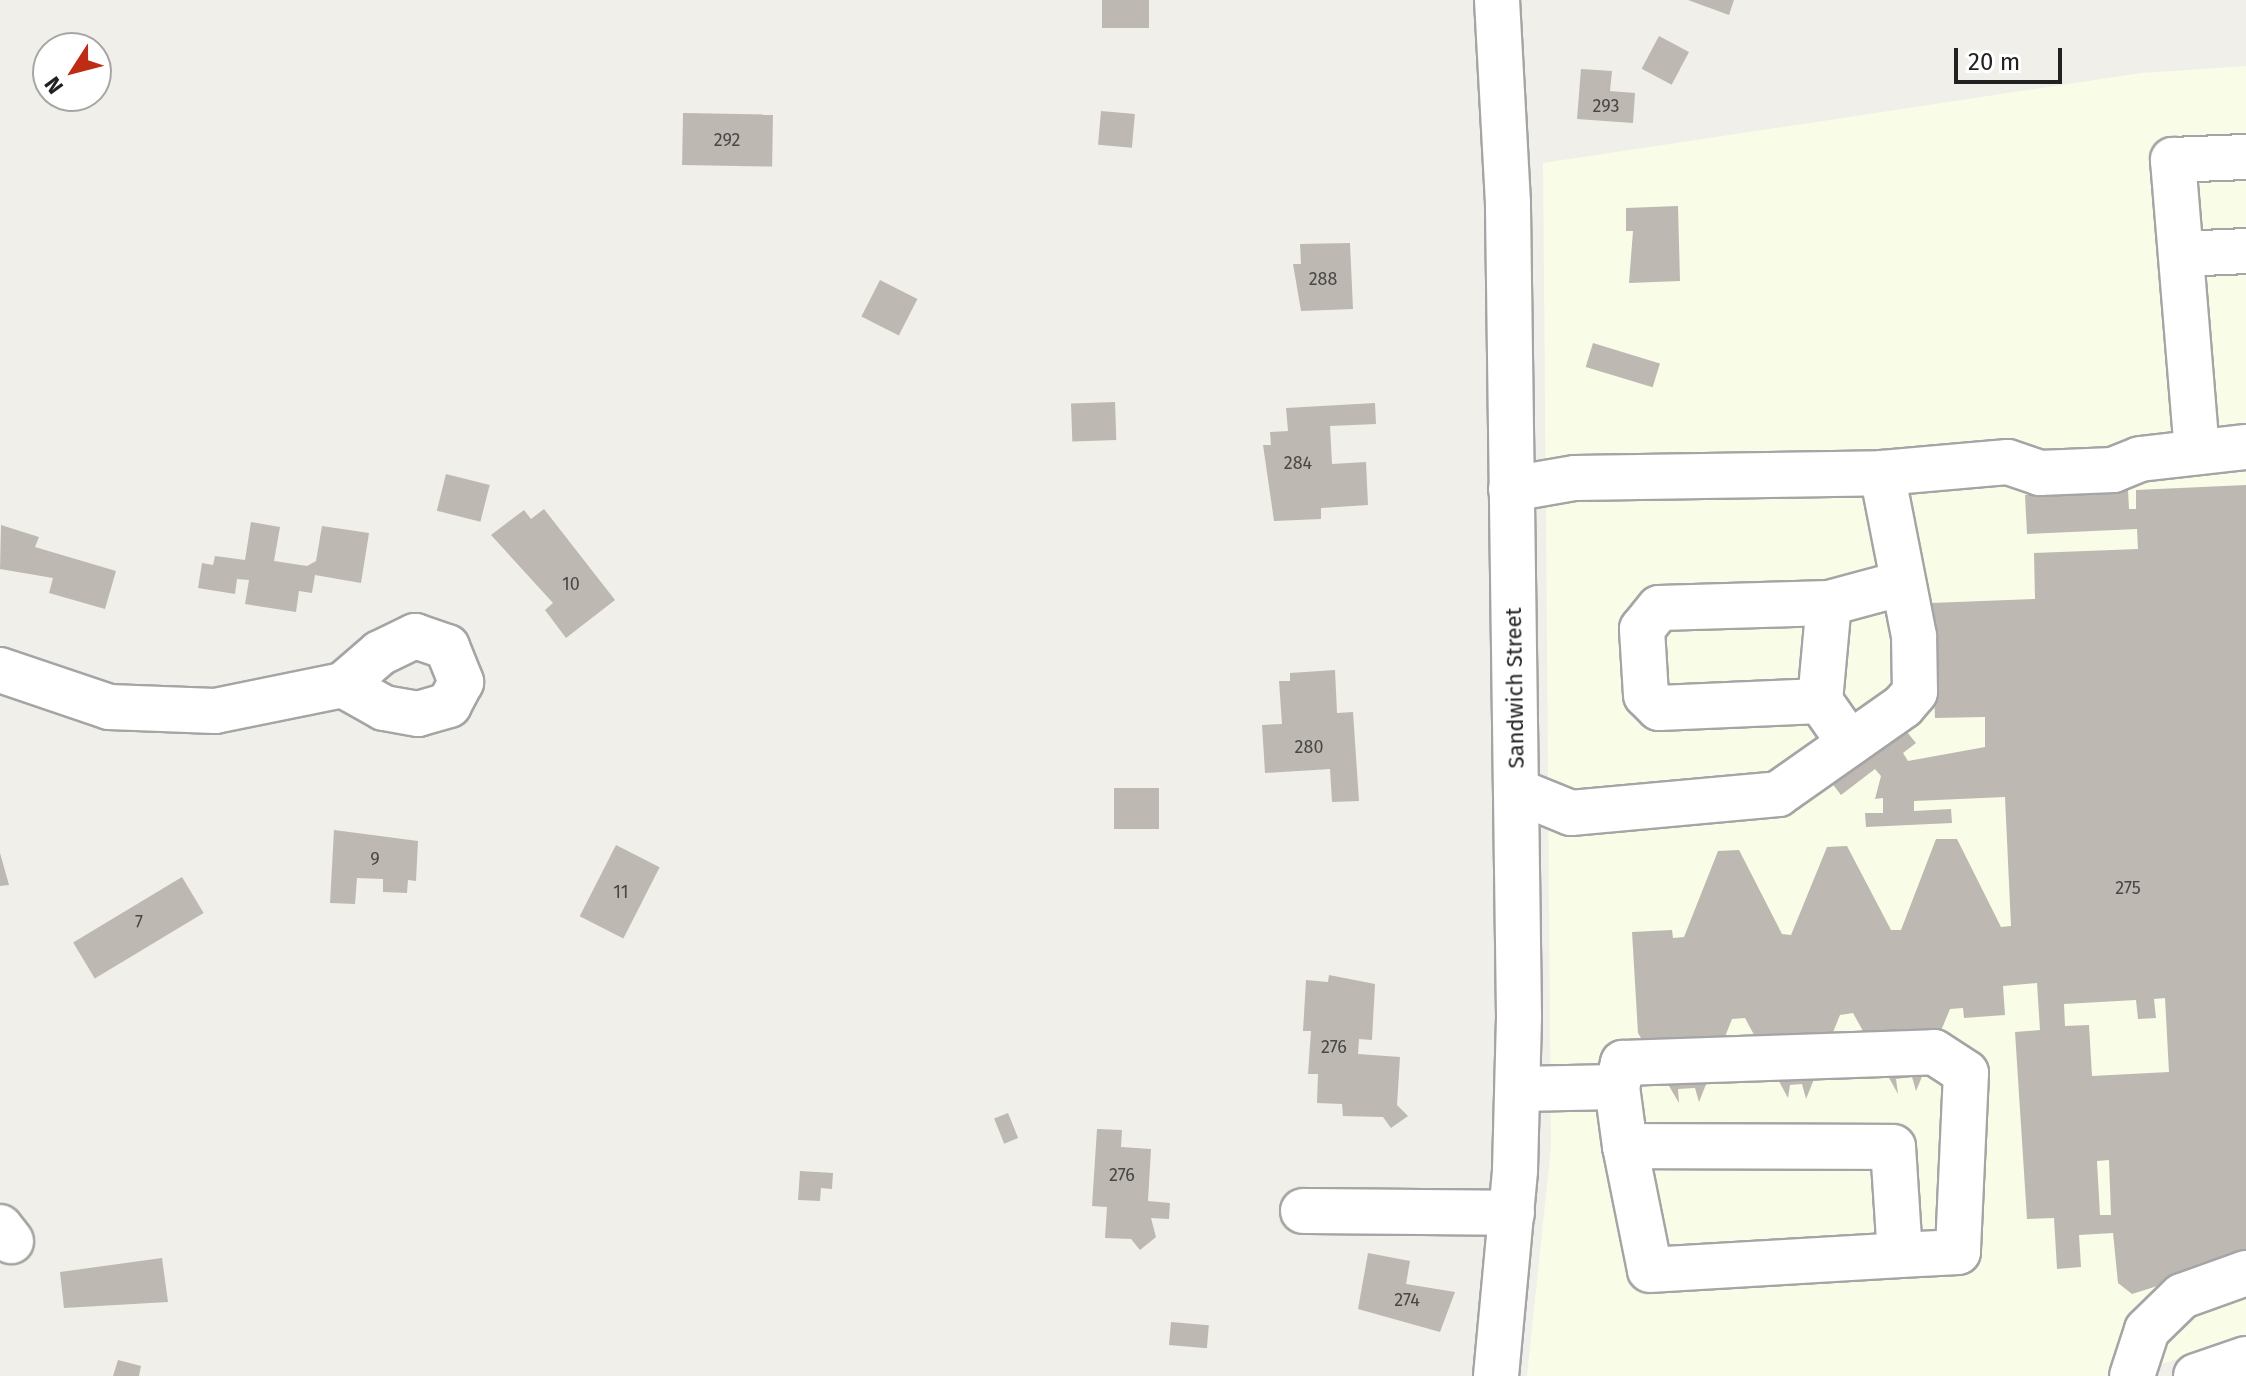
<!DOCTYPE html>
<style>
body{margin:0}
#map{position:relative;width:2246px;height:1376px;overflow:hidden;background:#f1efe9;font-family:"Fira Sans",sans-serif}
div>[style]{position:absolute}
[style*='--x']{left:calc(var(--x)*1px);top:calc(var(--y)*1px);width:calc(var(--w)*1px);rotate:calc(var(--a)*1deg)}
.education>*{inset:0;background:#f9fce6}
.building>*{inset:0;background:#beb8b2;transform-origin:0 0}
.roads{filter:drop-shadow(2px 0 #a5a5a5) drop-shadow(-2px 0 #a5a5a5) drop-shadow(0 2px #a5a5a5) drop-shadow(0 -2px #a5a5a5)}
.minor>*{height:44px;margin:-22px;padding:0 22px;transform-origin:22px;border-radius:22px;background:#fff}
span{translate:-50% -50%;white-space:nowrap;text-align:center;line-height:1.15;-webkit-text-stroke:7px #fff;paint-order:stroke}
.number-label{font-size:18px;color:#484745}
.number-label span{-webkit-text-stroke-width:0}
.street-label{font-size:22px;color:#212121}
.north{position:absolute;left:32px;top:32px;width:80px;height:80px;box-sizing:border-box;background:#fff;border:2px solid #a6a6a6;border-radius:50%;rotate:234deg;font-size:22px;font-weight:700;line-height:32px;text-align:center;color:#212121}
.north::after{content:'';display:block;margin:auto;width:28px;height:36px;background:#be2c15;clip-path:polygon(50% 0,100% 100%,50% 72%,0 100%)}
.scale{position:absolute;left:1954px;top:48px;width:108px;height:36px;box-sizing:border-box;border:4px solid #212121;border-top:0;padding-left:10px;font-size:24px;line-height:28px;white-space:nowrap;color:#212121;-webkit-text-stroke:6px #fff;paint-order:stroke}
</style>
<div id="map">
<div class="education">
<i style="clip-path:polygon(2246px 66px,2246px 1336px,2126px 1376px,1527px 1376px,1551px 1146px,1543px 163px,2141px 73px)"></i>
</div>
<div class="building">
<i style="left:1102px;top:0;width:47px;height:28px"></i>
<i style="clip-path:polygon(1688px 0,1734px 0,1729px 15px)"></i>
<i style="left:1659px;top:36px;width:34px;height:37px;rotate:28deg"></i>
<i style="clip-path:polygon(1581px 69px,1612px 71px,1610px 91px,1635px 93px,1633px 123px,1577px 119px)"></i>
<i style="left:1101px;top:111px;width:34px;height:34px;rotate:5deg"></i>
<i style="left:683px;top:113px;width:90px;height:52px;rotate:1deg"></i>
<i style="clip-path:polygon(1678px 206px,1680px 281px,1629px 283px,1633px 231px,1626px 231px,1626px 208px)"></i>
<i style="clip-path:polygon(1350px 243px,1353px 309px,1301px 311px,1293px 264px,1301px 264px,1300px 244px)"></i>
<i style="left:880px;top:280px;width:42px;height:41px;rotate:27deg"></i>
<i style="left:1593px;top:343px;width:70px;height:25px;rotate:17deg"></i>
<i style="left:1115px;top:402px;width:38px;height:44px;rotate:88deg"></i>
<i style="clip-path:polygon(1375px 403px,1376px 424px,1330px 426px,1332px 464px,1366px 462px,1368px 505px,1321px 508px,1321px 519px,1274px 521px,1263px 445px,1271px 445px,1270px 432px,1288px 431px,1286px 408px)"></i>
<i style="left:446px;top:474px;width:45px;height:38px;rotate:14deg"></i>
<i style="clip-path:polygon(evenodd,2246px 485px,2246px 1258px,2132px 1294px,2118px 1283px,2113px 1233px,2079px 1235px,2081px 1267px,2057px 1269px,2054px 1218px,2027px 1219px,2015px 1032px,2040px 1030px,2037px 983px,2003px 986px,2005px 1015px,1964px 1018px,1963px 1008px,1950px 1009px,1916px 1091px,1912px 1077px,1896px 1079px,1898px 1094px,1853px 1013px,1840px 1015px,1806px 1099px,1802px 1084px,1790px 1085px,1788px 1098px,1745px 1018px,1732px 1019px,1699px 1102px,1695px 1088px,1678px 1089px,1679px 1103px,1638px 1033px,1632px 932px,1672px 930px,1673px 938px,1684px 937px,1718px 851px,1739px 850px,1782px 934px,1791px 935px,1827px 847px,1847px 846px,1891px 930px,1901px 930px,1936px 839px,1957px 839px,2001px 927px,2011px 926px,2005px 797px,1914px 801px,1914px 811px,1951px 809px,1952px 823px,1866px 827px,1865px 813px,1883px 813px,1883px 798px,1875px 799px,1881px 776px,1875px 769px,1841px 795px,1831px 782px,1902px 726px,1916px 743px,1903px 753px,1908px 761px,1985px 747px,1985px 717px,1935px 718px,1931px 603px,2035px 599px,2034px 553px,2138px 549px,2137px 529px,2027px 534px,2025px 495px,2128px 490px,2129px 509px,2136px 509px,2136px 490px,2246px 485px,2165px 998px,2169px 1072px,2092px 1076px,2089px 1025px,2065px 1026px,2064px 1004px,2136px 1000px,2138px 1019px,2156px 1018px,2154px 999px,2165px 998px,2246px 485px,2109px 1160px,2111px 1215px,2100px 1215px,2097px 1161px,2109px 1160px)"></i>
<i style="clip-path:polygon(544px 509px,615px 600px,566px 638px,545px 610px,553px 603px,491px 535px,524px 510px,531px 519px)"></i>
<i style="clip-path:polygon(251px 522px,280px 527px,274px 561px,307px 566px,316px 561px,322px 526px,369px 533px,361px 583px,315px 575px,312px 593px,299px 591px,296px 612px,245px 604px,249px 580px,237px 579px,235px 594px,198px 588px,202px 563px,213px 565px,215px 556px,245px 560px)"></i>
<i style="clip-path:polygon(1px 525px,39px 537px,35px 547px,116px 571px,105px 609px,49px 593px,53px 578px,0 569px)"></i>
<i style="clip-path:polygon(1335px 670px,1337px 713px,1353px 712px,1359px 801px,1332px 802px,1330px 769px,1265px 773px,1262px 725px,1282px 724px,1279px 681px,1290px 681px,1290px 673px)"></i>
<i style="left:1159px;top:788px;width:41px;height:45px;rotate:90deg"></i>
<i style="clip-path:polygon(334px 830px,418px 841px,416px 881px,408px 880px,407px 893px,383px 892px,383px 879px,357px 878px,355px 904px,330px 903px)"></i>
<i style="left:616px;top:845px;width:49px;height:80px;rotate:27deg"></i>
<i style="clip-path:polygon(0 853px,9px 885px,0 886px)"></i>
<i style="left:182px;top:877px;width:42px;height:127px;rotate:59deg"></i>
<i style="clip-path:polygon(1329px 975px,1375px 984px,1372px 1040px,1359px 1039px,1358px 1054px,1400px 1057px,1397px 1105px,1408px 1116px,1391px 1128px,1383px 1117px,1343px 1116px,1342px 1104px,1317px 1103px,1318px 1074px,1308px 1074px,1311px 1031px,1303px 1031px,1306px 980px,1328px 982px)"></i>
<i style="left:1008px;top:1113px;width:27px;height:15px;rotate:68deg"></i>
<i style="clip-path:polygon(1097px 1129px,1122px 1130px,1121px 1147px,1151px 1149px,1148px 1201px,1170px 1203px,1169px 1219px,1151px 1218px,1156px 1237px,1140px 1250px,1131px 1239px,1105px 1238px,1107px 1207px,1092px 1206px)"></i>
<i style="clip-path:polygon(800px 1171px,833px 1173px,832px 1189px,821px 1188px,820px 1201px,798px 1200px)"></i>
<i style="clip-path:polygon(1368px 1253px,1410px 1261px,1406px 1284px,1455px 1292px,1440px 1332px,1358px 1309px)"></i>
<i style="clip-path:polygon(162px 1258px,168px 1302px,64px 1308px,60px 1272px)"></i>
<i style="left:1171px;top:1322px;width:38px;height:23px;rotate:5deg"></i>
<i style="clip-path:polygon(118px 1360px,141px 1366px,139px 1376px,113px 1376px)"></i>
</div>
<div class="roads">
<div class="minor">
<i style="--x:2181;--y:254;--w:65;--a:-2.6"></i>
<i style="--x:2197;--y:452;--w:293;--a:-94.7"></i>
<i style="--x:2173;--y:160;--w:73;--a:-2.4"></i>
<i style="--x:1511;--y:489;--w:65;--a:-9.8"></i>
<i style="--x:1575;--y:478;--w:307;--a:-0.9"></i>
<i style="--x:1882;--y:473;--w:126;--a:-5"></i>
<i style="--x:2008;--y:462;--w:34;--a:19"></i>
<i style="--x:2040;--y:473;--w:73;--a:-2.4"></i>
<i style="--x:2113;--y:470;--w:29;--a:-22"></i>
<i style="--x:2140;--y:459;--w:107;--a:-6.5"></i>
<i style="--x:0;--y:670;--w:115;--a:18.7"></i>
<i style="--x:109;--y:707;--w:106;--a:2.2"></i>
<i style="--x:215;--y:711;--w:131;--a:-11.5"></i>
<i style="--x:343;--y:685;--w:49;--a:-40.9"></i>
<i style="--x:380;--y:653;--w:39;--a:-26"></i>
<i style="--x:415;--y:636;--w:34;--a:19"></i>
<i style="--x:447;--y:647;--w:38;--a:68"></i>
<i style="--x:461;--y:682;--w:26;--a:118"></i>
<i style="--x:449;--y:705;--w:32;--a:164"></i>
<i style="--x:418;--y:714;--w:35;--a:-170"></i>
<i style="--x:384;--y:708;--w:47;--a:-150.7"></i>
<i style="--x:1820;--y:701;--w:161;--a:177.5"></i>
<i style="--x:1659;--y:708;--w:18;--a:-135"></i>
<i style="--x:1646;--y:695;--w:66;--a:-93.5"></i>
<i style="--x:1642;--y:629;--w:27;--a:-51"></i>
<i style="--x:1659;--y:608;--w:170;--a:-1.7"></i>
<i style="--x:1837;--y:725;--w:29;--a:-125"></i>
<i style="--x:1820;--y:701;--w:98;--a:-84.8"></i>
<i style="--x:1829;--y:603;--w:73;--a:-15"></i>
<i style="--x:1517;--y:791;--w:58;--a:22.2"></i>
<i style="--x:1571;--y:813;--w:208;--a:-5.2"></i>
<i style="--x:1778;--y:794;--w:153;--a:-35.1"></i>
<i style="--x:1903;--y:706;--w:18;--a:-49"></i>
<i style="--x:1915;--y:692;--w:56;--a:-91"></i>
<i style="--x:1914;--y:636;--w:166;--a:-101.1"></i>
<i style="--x:1617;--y:1087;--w:25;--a:-76"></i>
<i style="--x:1623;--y:1063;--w:311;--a:-2"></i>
<i style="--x:1934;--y:1052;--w:38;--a:33"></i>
<i style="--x:1966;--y:1073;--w:179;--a:92.6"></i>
<i style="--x:1958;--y:1252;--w:58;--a:177"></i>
<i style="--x:1518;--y:1089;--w:99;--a:-1.2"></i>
<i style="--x:1617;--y:1087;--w:60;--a:82.3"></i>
<i style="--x:1625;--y:1146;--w:126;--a:78.6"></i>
<i style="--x:1650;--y:1270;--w:250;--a:-3.4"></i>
<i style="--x:1900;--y:1255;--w:108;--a:-93.7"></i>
<i style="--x:1893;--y:1147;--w:268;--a:-179.8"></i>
<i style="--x:1303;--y:1211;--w:209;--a:0.5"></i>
<i style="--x:0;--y:1227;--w:18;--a:52"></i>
<i style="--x:1496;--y:1376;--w:207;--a:-84.7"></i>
<i style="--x:1515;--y:1170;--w:154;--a:-88.5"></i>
<i style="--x:1519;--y:1016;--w:813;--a:-90.78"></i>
<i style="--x:1508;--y:203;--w:203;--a:-93.1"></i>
<i style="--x:2132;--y:1376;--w:48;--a:-71.9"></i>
<i style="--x:2147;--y:1330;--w:49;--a:-44.2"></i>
<i style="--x:2182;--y:1296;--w:68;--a:-19.8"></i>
<i style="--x:2196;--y:1376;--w:53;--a:-18.8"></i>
</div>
</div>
<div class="number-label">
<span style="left:1606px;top:106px">293</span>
<span style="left:727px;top:140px">292</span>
<span style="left:1323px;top:279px">288</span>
<span style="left:1298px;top:463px">284</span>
<span style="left:571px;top:584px">10</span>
<span style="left:1309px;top:747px">280</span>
<span style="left:375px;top:859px">9</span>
<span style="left:2128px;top:888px">275</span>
<span style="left:621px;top:892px">11</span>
<span style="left:139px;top:922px">7</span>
<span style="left:1334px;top:1047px">276</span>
<span style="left:1122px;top:1175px">276</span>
<span style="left:1407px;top:1300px">274</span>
</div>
<div class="street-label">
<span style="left:1515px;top:688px;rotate:-91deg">Sandwich Street</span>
</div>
<div class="north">N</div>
<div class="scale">20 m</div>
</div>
